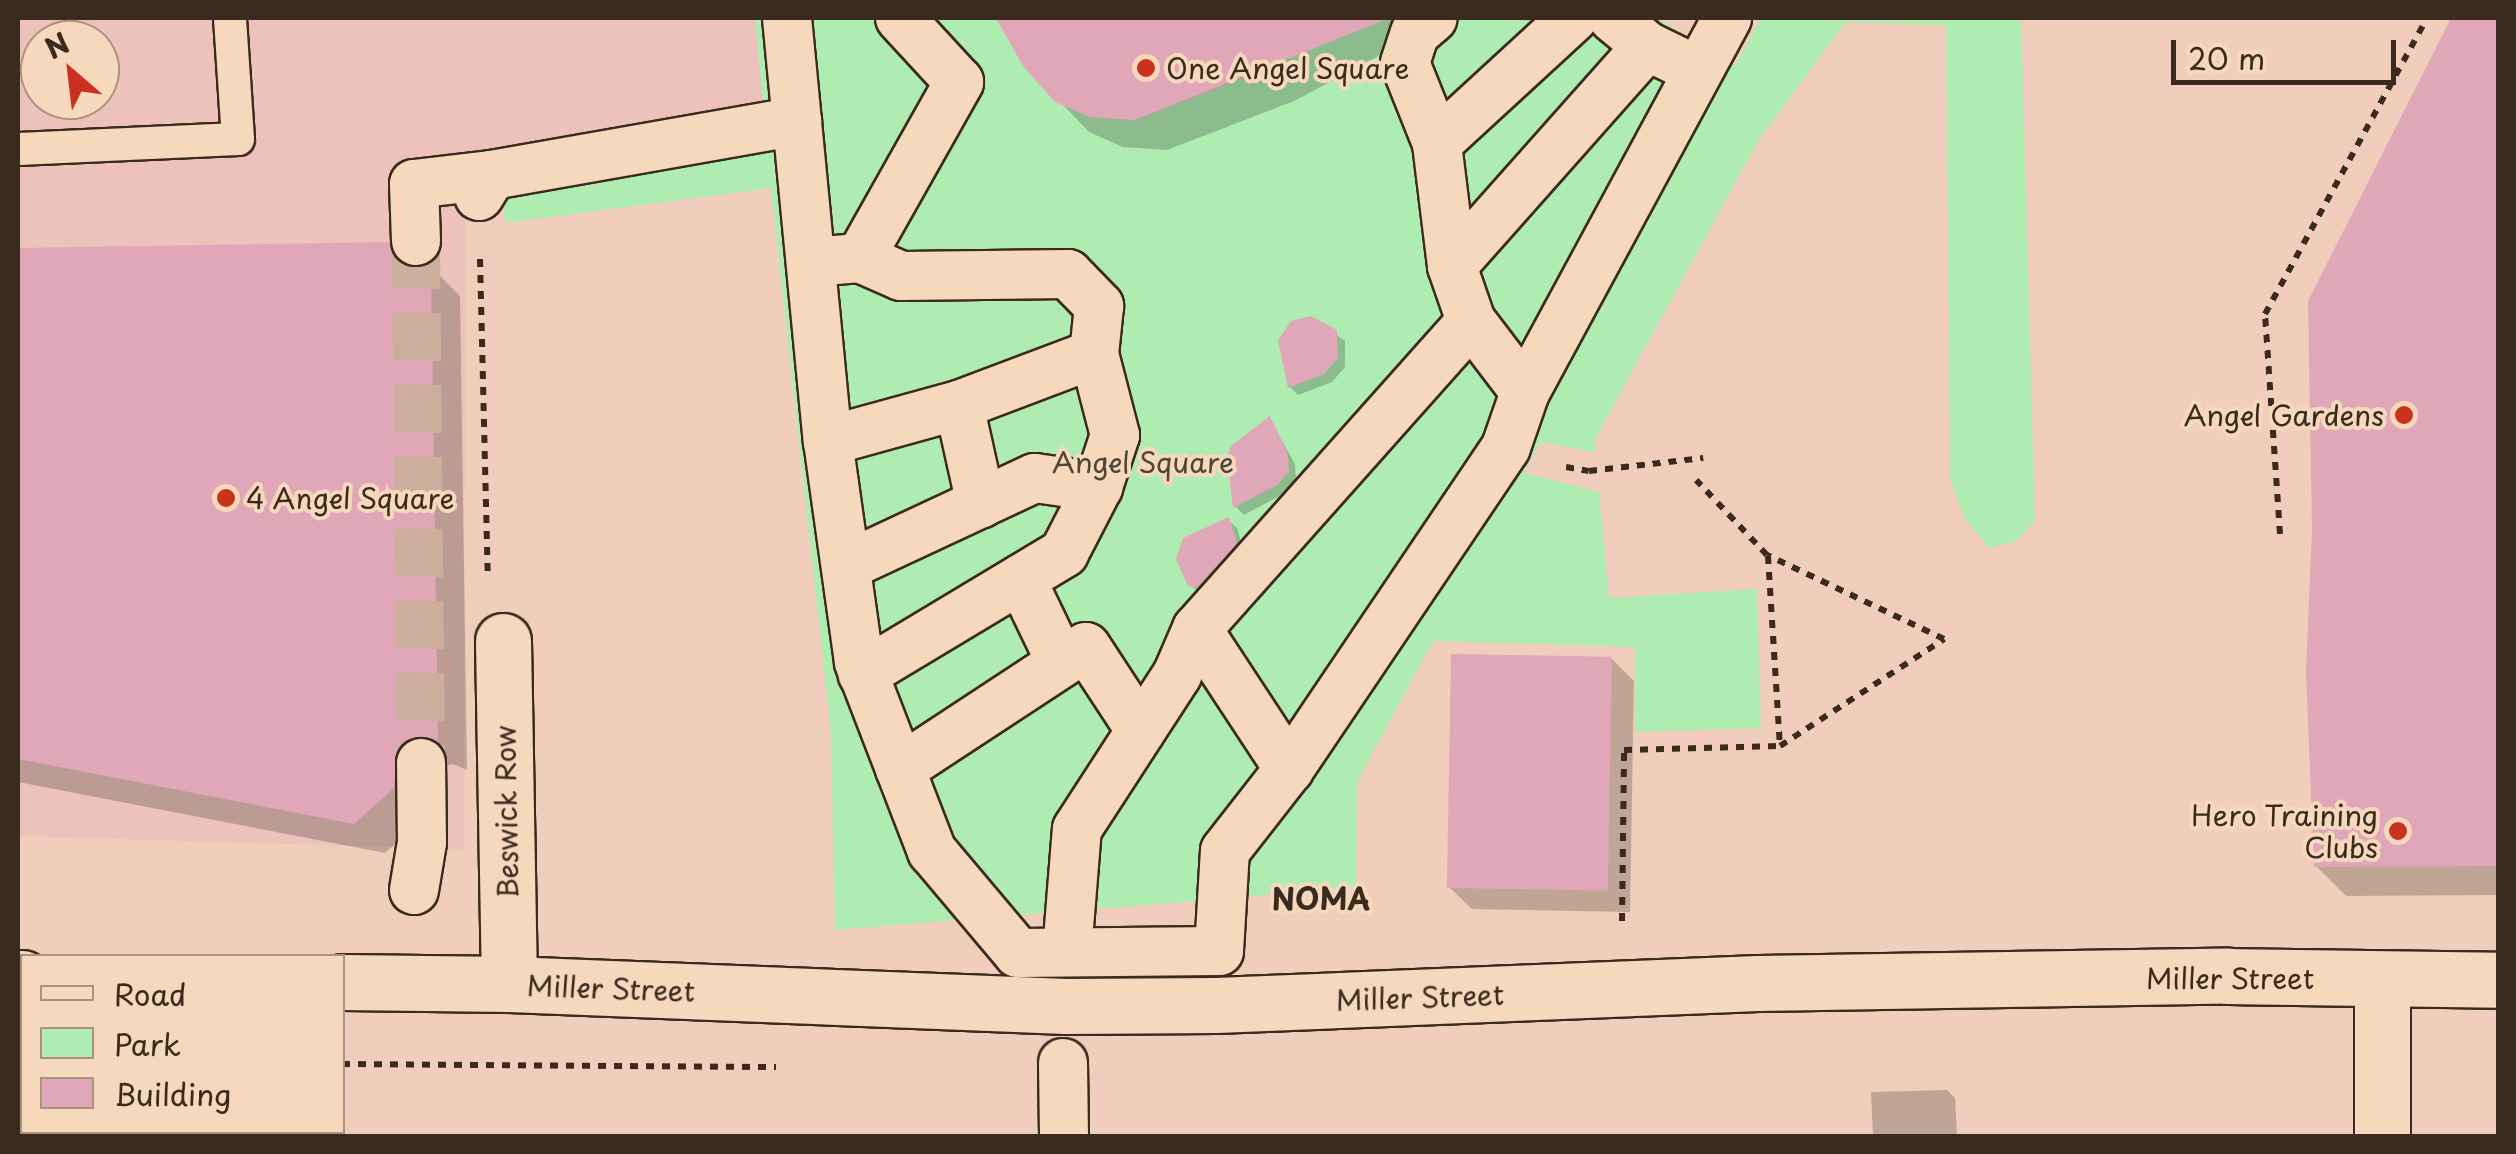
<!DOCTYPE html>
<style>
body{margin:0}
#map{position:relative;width:2516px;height:1154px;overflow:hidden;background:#f1cebb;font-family:"Playpen Sans",sans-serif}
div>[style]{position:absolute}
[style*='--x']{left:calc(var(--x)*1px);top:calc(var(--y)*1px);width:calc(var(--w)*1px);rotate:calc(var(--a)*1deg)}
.built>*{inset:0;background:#ecc2ba}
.green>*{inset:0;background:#afecb1}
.shadow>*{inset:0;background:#0003}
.building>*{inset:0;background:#dfa7b7;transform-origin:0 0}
.pedestrian-tunnel>*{height:48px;margin-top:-24px;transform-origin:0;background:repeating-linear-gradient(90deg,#cdad9c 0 48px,transparent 0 72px)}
.path>*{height:6px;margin-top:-3px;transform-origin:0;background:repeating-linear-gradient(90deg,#3b2a1e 0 8px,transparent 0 16px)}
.roads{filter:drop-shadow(2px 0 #3b2a1e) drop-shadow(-2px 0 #3b2a1e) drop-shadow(0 2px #3b2a1e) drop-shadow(0 -2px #3b2a1e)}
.service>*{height:32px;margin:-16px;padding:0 16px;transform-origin:16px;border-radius:16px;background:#f6d8bc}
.pedestrian>*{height:48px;margin:-24px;padding:0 24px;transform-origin:24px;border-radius:24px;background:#f6d8bc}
.minor>*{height:55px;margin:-27.5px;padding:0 27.5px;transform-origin:27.5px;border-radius:27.5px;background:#f6d8bc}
.trunk>*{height:55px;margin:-27.5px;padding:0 27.5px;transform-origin:27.5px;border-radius:27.5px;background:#f6d8bc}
.dots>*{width:28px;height:28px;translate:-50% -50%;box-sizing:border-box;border:5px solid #f6d8bc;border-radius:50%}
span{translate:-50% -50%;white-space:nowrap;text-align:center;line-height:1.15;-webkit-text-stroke:8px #f6d8bc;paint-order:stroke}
.poi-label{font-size:28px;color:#3b2a1e}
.left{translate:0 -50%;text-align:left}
.right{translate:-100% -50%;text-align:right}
.park-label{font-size:28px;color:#4c4734}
.street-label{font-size:28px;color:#3b2a1e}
.neighbourhood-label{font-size:30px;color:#3b2a1e;font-weight:700}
.frame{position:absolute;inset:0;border:20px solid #3b2a1e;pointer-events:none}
.legend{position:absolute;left:20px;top:954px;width:325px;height:180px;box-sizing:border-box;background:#f6d8bc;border:2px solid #ab927d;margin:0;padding:12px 18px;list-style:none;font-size:30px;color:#3b2a1e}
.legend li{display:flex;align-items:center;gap:20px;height:50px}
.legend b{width:50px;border:2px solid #ab927d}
.north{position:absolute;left:20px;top:20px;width:100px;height:100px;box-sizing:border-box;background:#f6d8bc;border:2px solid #ab927d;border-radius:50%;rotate:332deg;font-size:28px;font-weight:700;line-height:40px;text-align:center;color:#3b2a1e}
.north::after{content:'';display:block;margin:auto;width:35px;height:45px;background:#c8321e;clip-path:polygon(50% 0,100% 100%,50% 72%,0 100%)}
.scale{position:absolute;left:2171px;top:40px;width:225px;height:45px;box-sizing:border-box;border:5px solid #3b2a1e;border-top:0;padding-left:12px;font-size:30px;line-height:35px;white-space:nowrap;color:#3b2a1e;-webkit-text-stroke:8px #f6d8bc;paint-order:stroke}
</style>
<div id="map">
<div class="built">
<i style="clip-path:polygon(evenodd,18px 18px,1361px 18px,1262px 71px,1135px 120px,1090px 117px,1055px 102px,465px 212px,464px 849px,18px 836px,18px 18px,40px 40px,100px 40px,100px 100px,40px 100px,40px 40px)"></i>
</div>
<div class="green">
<i style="clip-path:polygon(755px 18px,996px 18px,1023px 66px,1055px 102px,1090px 117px,1135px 120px,1262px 71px,1353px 18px,1657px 18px,1735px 66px,1761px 18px,2021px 18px,2035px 521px,2016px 541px,1989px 548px,1964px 518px,1950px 479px,1946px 25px,1846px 22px,1760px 138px,1595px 439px,1596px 452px,1540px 442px,1524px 473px,1599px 492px,1609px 598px,1757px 589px,1761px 728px,1635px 732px,1635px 647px,1433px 641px,1357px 782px,1356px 888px,835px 930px,831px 734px,771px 188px,505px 223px,503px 193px,767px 148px)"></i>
</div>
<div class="shadow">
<i style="clip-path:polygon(1001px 18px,1433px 18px,1375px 58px,1294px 101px,1167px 150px,1123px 147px,1089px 132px,1025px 65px)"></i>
<i style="clip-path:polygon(2454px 18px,2498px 18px,2498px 895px,2346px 896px,2316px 866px,2311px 302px)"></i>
<i style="clip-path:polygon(387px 244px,413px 270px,431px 267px,460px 296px,467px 770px,453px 764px,436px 769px,423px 819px,385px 853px,18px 782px,18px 250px)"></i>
<i style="clip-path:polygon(1311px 318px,1345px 341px,1345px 367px,1332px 382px,1298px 395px,1290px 387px)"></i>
<i style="clip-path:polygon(1270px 419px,1295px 464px,1296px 480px,1285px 493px,1244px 515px,1236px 507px,1229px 459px)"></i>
<i style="clip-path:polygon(1228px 520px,1237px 528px,1244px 552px,1199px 593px,1190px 584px)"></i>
<i style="clip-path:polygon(1611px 658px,1634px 681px,1630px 912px,1472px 909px,1449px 887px)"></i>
<i style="clip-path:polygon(1947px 1090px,1955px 1098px,1957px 1136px,1873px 1136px,1871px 1092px)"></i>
</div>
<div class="building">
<i style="clip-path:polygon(996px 18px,1387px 18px,1387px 19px,1135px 120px,1090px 117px,1055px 102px,1023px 66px)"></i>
<i style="clip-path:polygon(2451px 18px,2498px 18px,2498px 866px,2314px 867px,2306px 672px,2312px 529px,2308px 301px)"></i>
<i style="clip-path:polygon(389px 242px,393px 256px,404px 266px,418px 268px,431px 264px,438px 742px,422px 736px,406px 740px,397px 750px,394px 788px,354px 824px,18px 759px,18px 248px)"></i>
<i style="clip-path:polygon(1311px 316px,1337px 330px,1338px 358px,1324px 374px,1288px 388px,1278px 340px,1291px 321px)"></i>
<i style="clip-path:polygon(1270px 416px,1288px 454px,1289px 471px,1277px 485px,1233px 508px,1227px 458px,1231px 446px)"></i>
<i style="clip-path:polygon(1229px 517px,1237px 543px,1197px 588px,1188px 586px,1176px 559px,1183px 538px)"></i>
<i style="left:1451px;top:654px;width:161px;height:234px;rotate:1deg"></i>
</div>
<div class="pedestrian-tunnel">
<i style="--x:416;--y:241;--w:522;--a:89.45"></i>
</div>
<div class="path">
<i style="--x:480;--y:259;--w:317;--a:88.6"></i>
<i style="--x:1566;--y:467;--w:23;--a:10"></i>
<i style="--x:1589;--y:471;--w:115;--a:-6.5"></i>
<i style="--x:2280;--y:534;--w:221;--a:-93.9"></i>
<i style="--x:2265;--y:314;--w:337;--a:-61.3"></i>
<i style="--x:1768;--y:556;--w:190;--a:86.4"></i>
<i style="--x:1622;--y:921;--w:171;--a:-89.3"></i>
<i style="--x:1624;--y:750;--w:156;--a:-1.5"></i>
<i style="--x:1780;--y:746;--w:196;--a:-33.1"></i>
<i style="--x:1944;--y:639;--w:196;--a:-154.6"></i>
<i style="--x:1767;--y:555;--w:103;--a:-133.4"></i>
<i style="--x:342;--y:1064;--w:434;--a:0.4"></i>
<i style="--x:18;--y:1066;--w:4;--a:0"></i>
<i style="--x:138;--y:1132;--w:4;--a:90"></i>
</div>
<div class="roads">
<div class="service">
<i style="--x:18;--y:149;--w:220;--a:-2.6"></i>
<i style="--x:238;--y:139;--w:121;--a:-93.8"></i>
</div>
<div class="pedestrian">
<i style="--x:787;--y:18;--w:425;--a:84.5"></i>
<i style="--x:828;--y:441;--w:223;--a:82"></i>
<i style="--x:859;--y:662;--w:203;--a:68.9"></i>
<i style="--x:932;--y:851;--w:133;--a:49.9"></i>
<i style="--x:1018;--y:953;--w:201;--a:-0.6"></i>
<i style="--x:1219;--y:951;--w:100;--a:-86.6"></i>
<i style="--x:1225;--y:851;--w:104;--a:-52"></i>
<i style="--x:1289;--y:769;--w:388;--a:-56"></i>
<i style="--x:1506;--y:447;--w:58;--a:-70.9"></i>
<i style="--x:1525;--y:392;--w:425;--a:-61.6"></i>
<i style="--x:1613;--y:18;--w:44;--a:39.5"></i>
<i style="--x:1647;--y:46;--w:32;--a:26"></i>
<i style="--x:1437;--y:143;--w:185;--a:-42.6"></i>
<i style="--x:479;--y:196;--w:25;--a:-58"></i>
<i style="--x:492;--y:175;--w:310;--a:-10"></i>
<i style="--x:416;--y:241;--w:57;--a:-92"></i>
<i style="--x:414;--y:184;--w:79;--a:-6.6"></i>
<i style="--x:860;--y:258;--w:202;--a:-60.6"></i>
<i style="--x:959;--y:82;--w:87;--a:-132.7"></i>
<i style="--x:811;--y:262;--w:49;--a:-4.7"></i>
<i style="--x:860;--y:258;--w:45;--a:23.7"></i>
<i style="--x:901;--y:276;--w:167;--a:-0.7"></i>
<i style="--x:1068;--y:274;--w:45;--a:45.9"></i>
<i style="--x:1099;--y:306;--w:48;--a:95.9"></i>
<i style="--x:1094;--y:354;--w:84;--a:75.5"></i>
<i style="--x:1115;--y:435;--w:55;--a:108.1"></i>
<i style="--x:1098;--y:487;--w:74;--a:117.3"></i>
<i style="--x:1064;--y:553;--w:235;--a:149"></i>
<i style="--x:1452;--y:266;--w:294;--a:-48.4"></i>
<i style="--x:1471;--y:321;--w:89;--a:52.7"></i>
<i style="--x:959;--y:405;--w:101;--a:77.5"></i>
<i style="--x:828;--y:441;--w:136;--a:-15.4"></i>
<i style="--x:959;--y:405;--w:144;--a:-20.7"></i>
<i style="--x:846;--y:566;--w:208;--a:-25"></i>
<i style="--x:1035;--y:478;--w:64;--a:8.1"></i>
<i style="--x:1021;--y:579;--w:92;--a:64.3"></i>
<i style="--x:1197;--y:629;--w:168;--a:56.7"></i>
<i style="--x:900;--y:769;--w:222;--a:-33.3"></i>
<i style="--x:1086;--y:647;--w:100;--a:56.8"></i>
<i style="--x:414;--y:890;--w:49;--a:-80.5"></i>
<i style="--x:422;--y:842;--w:79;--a:-90.7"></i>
<i style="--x:1067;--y:952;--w:123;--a:-85.4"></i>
<i style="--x:1077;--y:829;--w:184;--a:-57"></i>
<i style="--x:1177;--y:675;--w:50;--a:-66.5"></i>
<i style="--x:1197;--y:629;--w:412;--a:-48.3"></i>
<i style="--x:1471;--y:321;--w:58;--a:-109.1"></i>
<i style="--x:1452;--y:266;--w:124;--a:-97"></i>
<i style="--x:1437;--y:143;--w:86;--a:-111.8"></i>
<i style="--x:1405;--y:63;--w:32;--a:-72"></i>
<i style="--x:1415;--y:33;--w:23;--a:-40"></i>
<i style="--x:1063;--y:1063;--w:73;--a:89.2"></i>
</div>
<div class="minor">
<i style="--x:503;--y:641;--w:343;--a:89"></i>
<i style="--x:2382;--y:979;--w:157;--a:90"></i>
</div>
<div class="trunk">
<i style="--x:18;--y:978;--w:4;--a:0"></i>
<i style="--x:342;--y:982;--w:167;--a:0.7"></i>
<i style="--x:509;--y:984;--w:557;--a:2.26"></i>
<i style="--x:1066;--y:1006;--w:150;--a:-0.4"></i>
<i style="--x:1216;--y:1005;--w:542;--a:-2.32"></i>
<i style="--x:1758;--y:983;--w:470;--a:-0.9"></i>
<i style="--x:2228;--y:976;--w:270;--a:0.8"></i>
</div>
</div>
<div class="dots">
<i style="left:1146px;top:68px;background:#c8321e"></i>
<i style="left:2404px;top:415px;background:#c8321e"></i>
<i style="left:226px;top:498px;background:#c8321e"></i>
<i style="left:2398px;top:831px;background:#c8321e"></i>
</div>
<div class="poi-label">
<span class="left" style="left:1166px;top:68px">One Angel Square</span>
<span class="right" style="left:2384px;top:415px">Angel Gardens</span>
<span class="left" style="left:246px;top:498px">4 Angel Square</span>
<span class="right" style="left:2378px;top:831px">Hero Training<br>Clubs</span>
</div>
<div class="park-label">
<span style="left:1143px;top:462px">Angel Square</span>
</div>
<div class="street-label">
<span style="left:506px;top:812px;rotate:-91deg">Beswick Row</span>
<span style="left:2230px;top:978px">Miller Street</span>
<span style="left:611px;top:988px;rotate:2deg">Miller Street</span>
<span style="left:1420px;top:997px;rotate:-2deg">Miller Street</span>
</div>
<div class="neighbourhood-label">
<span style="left:1321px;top:898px">NOMA</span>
</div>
<div class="frame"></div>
<ul class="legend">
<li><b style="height:12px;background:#f6d8bc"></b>Road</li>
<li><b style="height:28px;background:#afecb1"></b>Park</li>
<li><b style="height:28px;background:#dfa7b7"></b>Building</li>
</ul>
<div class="north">N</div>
<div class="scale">20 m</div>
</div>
